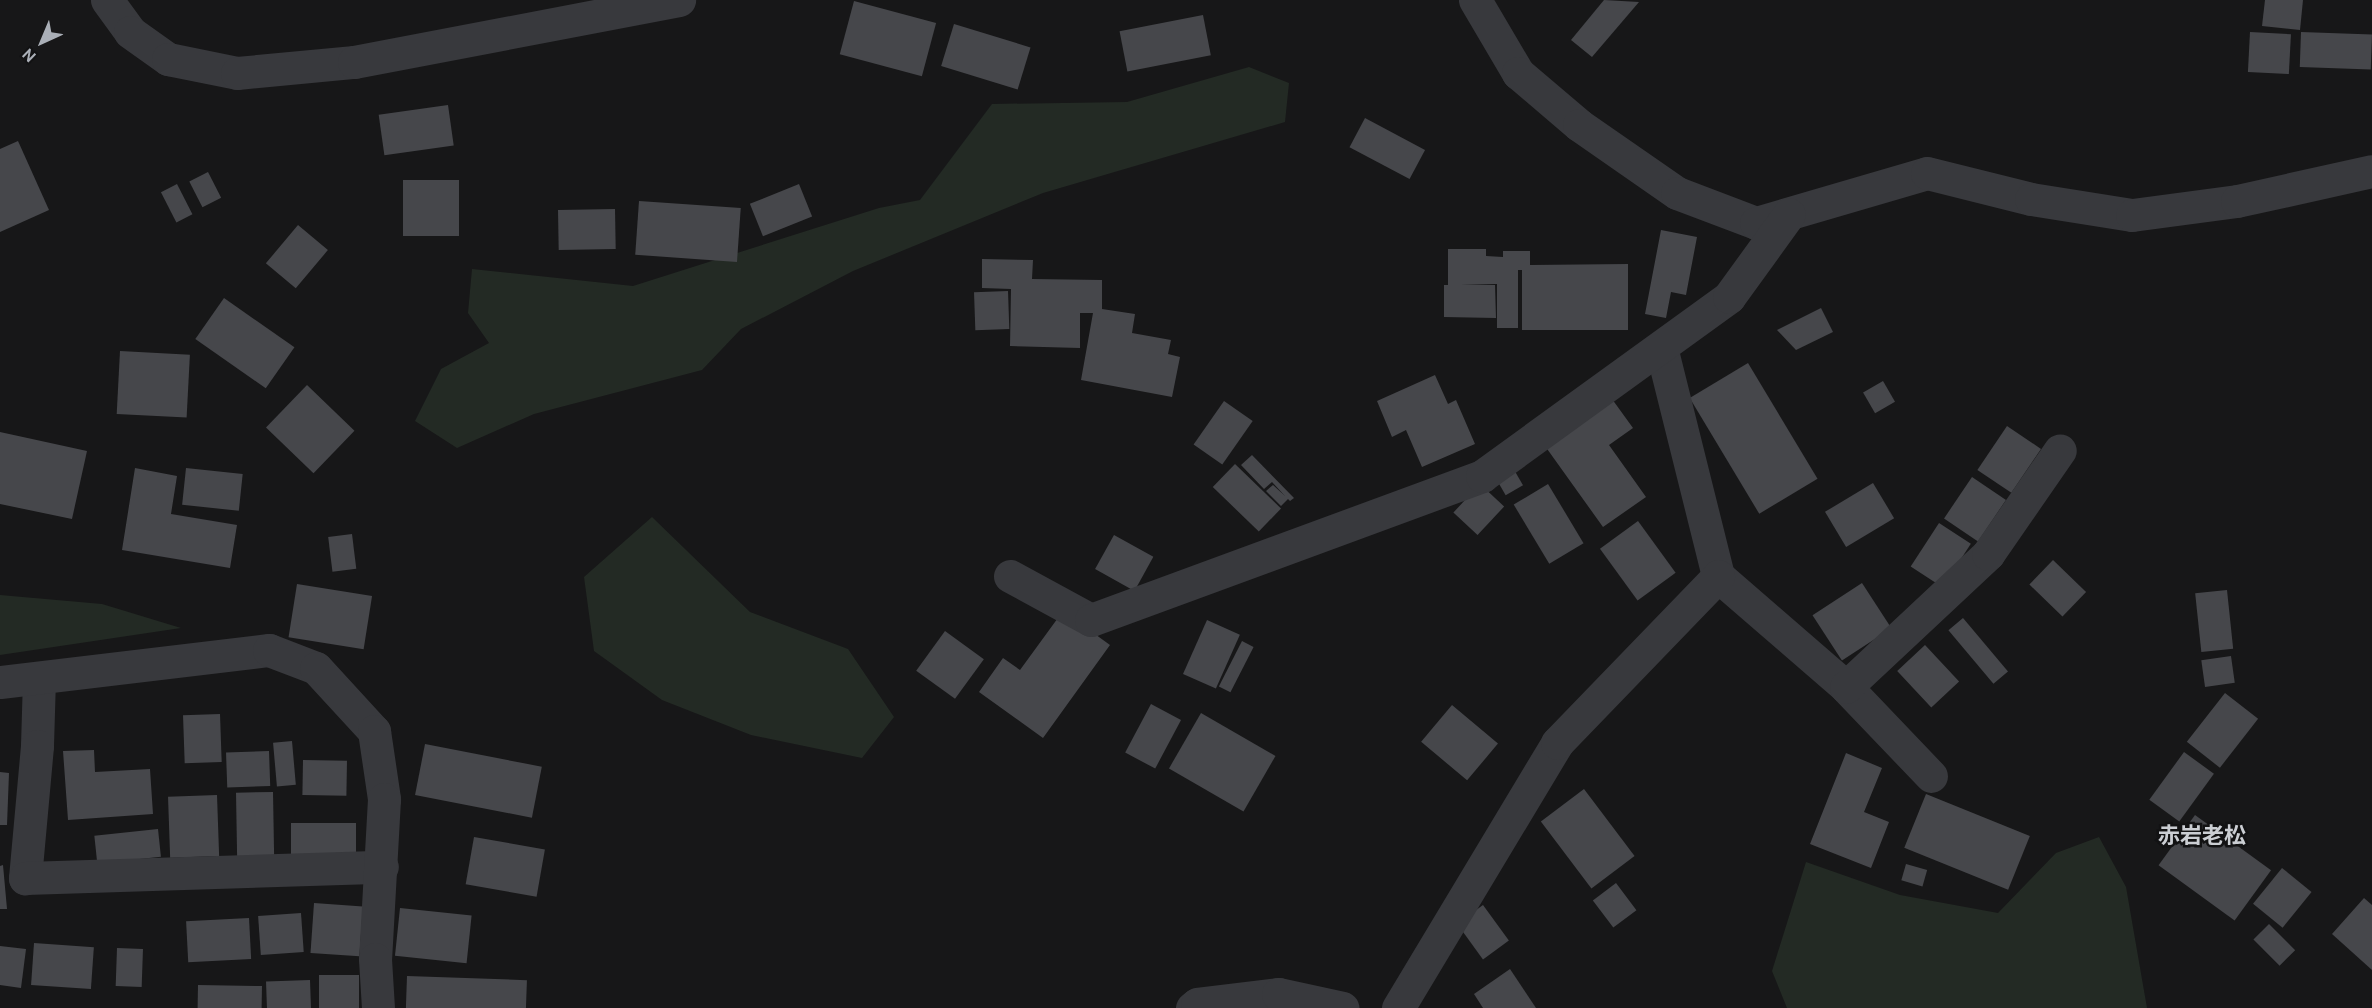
<!DOCTYPE html>
<meta charset="utf-8">
<style>
body{margin:0}
#map{position:relative;width:2372px;height:1008px;overflow:hidden;background:#171718;font-family:Cabin,"Noto Sans JP",sans-serif}
div>[style]{position:absolute}
[style*='--x']{left:calc(var(--x)*1px);top:calc(var(--y)*1px);width:calc(var(--w)*1px);rotate:calc(var(--a)*1deg)}
.green>*{inset:0;background:#232a24}
.building>*{inset:0;background:#46474b;transform-origin:0 0}
.minor>*{height:33px;margin:-16.5px;padding:0 16.5px;transform-origin:16.5px;border-radius:16.5px;background:#38393d}
span{translate:-50% -50%;white-space:nowrap;text-align:center;line-height:1.15;-webkit-text-stroke:5px #121213;paint-order:stroke}
.quarter-label{font-size:22px;color:#cbced3;font-weight:700}
.north{position:absolute;left:12px;top:12px;width:60px;height:60px;-webkit-text-stroke:4px #121213;paint-order:stroke;rotate:224deg;font-size:16px;font-weight:700;line-height:24px;text-align:center;color:#aaafb7}
.north::after{content:'';display:block;margin:auto;width:21px;height:27px;background:#aaafb7;clip-path:polygon(50% 0,100% 100%,50% 72%,0 100%)}
</style>
<div id="map">
<div class="green">
<i style="clip-path:polygon(1249px 67px,1289px 83px,1285px 122px,1043px 193px,853px 271px,741px 329px,702px 370px,534px 414px,457px 448px,415px 421px,441px 369px,489px 343px,468px 313px,472px 269px,633px 286px,879px 208px,920px 200px,992px 104px,1127px 102px)"></i>
<i style="clip-path:polygon(652px 517px,750px 612px,848px 649px,894px 717px,862px 758px,751px 735px,662px 700px,594px 651px,584px 577px)"></i>
<i style="clip-path:polygon(0 595px,102px 604px,181px 628px,0 655px)"></i>
<i style="clip-path:polygon(2099px 837px,2126px 887px,2147px 1008px,1787px 1008px,1772px 971px,1806px 862px,1900px 895px,1998px 913px,2056px 853px)"></i>
</div>
<div class="building">
<i style="clip-path:polygon(1604px 0,1639px 2px,1592px 57px,1571px 40px)"></i>
<i style="clip-path:polygon(2265px 0,2303px 0,2300px 30px,2262px 26px)"></i>
<i style="left:854px;top:1px;width:85px;height:55px;rotate:15deg"></i>
<i style="left:1203px;top:15px;width:41px;height:85px;rotate:79deg"></i>
<i style="left:954px;top:24px;width:80px;height:44px;rotate:17deg"></i>
<i style="left:2250px;top:32px;width:41px;height:40px;rotate:3deg"></i>
<i style="left:2301px;top:32px;width:71px;height:35px;rotate:2deg"></i>
<i style="left:448px;top:105px;width:41px;height:70px;rotate:82deg"></i>
<i style="left:1365px;top:118px;width:68px;height:33px;rotate:28deg"></i>
<i style="clip-path:polygon(18px 141px,49px 210px,0 232px,0 149px)"></i>
<i style="left:208px;top:172px;width:29px;height:21px;rotate:63deg"></i>
<i style="left:403px;top:180px;width:56px;height:56px"></i>
<i style="left:177px;top:184px;width:34px;height:18px;rotate:63deg"></i>
<i style="left:799px;top:184px;width:35px;height:53px;rotate:68deg"></i>
<i style="left:639px;top:201px;width:102px;height:54px;rotate:4deg"></i>
<i style="left:615px;top:209px;width:40px;height:57px;rotate:89deg"></i>
<i style="left:298px;top:225px;width:39px;height:50px;rotate:40deg"></i>
<i style="clip-path:polygon(1661px 230px,1697px 237px,1686px 295px,1671px 292px,1666px 318px,1645px 314px)"></i>
<i style="clip-path:polygon(1448px 249px,1486px 249px,1486px 256px,1503px 257px,1503px 251px,1530px 251px,1530px 265px,1628px 264px,1628px 330px,1522px 330px,1522px 270px,1518px 270px,1518px 328px,1497px 328px,1497px 284px,1461px 284px,1495px 285px,1496px 318px,1444px 317px,1444px 285px,1448px 285px)"></i>
<i style="clip-path:polygon(982px 259px,1033px 260px,1032px 279px,1102px 280px,1102px 309px,1135px 314px,1132px 333px,1171px 340px,1168px 354px,1180px 357px,1172px 397px,1081px 380px,1093px 313px,1080px 313px,1080px 348px,1010px 346px,1011px 289px,982px 288px)"></i>
<i style="left:1008px;top:291px;width:38px;height:34px;rotate:88deg"></i>
<i style="left:224px;top:298px;width:86px;height:50px;rotate:35deg"></i>
<i style="clip-path:polygon(1821px 308px,1833px 332px,1796px 350px,1777px 330px)"></i>
<i style="left:120px;top:351px;width:70px;height:63px;rotate:3deg"></i>
<i style="left:1748px;top:363px;width:135px;height:68px;rotate:59deg"></i>
<i style="clip-path:polygon(1435px 375px,1448px 404px,1456px 400px,1475px 444px,1422px 467px,1406px 430px,1392px 437px,1377px 401px)"></i>
<i style="left:1883px;top:381px;width:24px;height:23px;rotate:60deg"></i>
<i style="left:307px;top:385px;width:66px;height:59px;rotate:44deg"></i>
<i style="clip-path:polygon(1612px 399px,1633px 428px,1609px 445px,1646px 497px,1603px 527px,1545px 446px)"></i>
<i style="left:1224px;top:401px;width:35px;height:53px;rotate:35deg"></i>
<i style="left:2007px;top:426px;width:41px;height:53px;rotate:34deg"></i>
<i style="clip-path:polygon(0 432px,87px 451px,72px 519px,0 504px)"></i>
<i style="clip-path:polygon(1252px 455px,1294px 498px,1290px 501px,1288px 499px,1281px 506px,1266px 491px,1273px 485px,1285px 496px,1272px 482px,1264px 489px,1241px 465px)"></i>
<i style="left:1235px;top:464px;width:64px;height:32px;rotate:44deg"></i>
<i style="clip-path:polygon(135px 468px,177px 476px,171px 514px,237px 525px,230px 568px,122px 550px)"></i>
<i style="left:186px;top:468px;width:57px;height:37px;rotate:6deg"></i>
<i style="left:1513px;top:468px;width:20px;height:20px;rotate:60deg"></i>
<i style="left:1972px;top:477px;width:41px;height:50px;rotate:34deg"></i>
<i style="left:1873px;top:483px;width:41px;height:56px;rotate:59deg"></i>
<i style="left:1480px;top:484px;width:33px;height:39px;rotate:43deg"></i>
<i style="left:1548px;top:484px;width:69px;height:40px;rotate:59deg"></i>
<i style="left:1638px;top:521px;width:64px;height:47px;rotate:54deg"></i>
<i style="left:1939px;top:523px;width:38px;height:52px;rotate:33deg"></i>
<i style="left:352px;top:534px;width:35px;height:24px;rotate:83deg"></i>
<i style="left:1114px;top:535px;width:45px;height:39px;rotate:29deg"></i>
<i style="left:2053px;top:560px;width:46px;height:34px;rotate:44deg"></i>
<i style="left:1862px;top:583px;width:54px;height:59px;rotate:57deg"></i>
<i style="left:297px;top:584px;width:76px;height:54px;rotate:9deg"></i>
<i style="left:2227px;top:590px;width:59px;height:32px;rotate:84deg"></i>
<i style="clip-path:polygon(1063px 611px,1110px 645px,1043px 738px,979px 692px,1003px 658px,1020px 670px)"></i>
<i style="left:1963px;top:618px;width:70px;height:19px;rotate:50deg"></i>
<i style="left:1207px;top:620px;width:36px;height:59px;rotate:24deg"></i>
<i style="left:945px;top:631px;width:48px;height:49px;rotate:36deg"></i>
<i style="left:1242px;top:641px;width:13px;height:51px;rotate:27deg"></i>
<i style="left:1925px;top:645px;width:50px;height:38px;rotate:47deg"></i>
<i style="left:2231px;top:656px;width:27px;height:30px;rotate:82deg"></i>
<i style="left:2225px;top:693px;width:42px;height:62px;rotate:38deg"></i>
<i style="left:1151px;top:704px;width:34px;height:55px;rotate:28deg"></i>
<i style="left:1452px;top:705px;width:60px;height:48px;rotate:40deg"></i>
<i style="left:1201px;top:713px;width:86px;height:64px;rotate:30deg"></i>
<i style="left:220px;top:714px;width:48px;height:37px;rotate:88deg"></i>
<i style="left:292px;top:741px;width:44px;height:19px;rotate:85deg"></i>
<i style="left:425px;top:744px;width:119px;height:52px;rotate:11deg"></i>
<i style="clip-path:polygon(94px 750px,95px 772px,150px 769px,153px 814px,68px 820px,63px 751px)"></i>
<i style="left:269px;top:751px;width:35px;height:43px;rotate:88deg"></i>
<i style="left:2184px;top:752px;width:37px;height:59px;rotate:36deg"></i>
<i style="clip-path:polygon(1846px 753px,1882px 768px,1864px 812px,1889px 822px,1871px 868px,1810px 844px)"></i>
<i style="left:303px;top:760px;width:44px;height:35px;rotate:1deg"></i>
<i style="clip-path:polygon(0 772px,9px 773px,7px 825px,0 825px)"></i>
<i style="left:1584px;top:789px;width:84px;height:54px;rotate:53deg"></i>
<i style="left:273px;top:792px;width:64px;height:37px;rotate:89deg"></i>
<i style="left:1926px;top:794px;width:112px;height:58px;rotate:22deg"></i>
<i style="left:217px;top:795px;width:61px;height:49px;rotate:88deg"></i>
<i style="left:2195px;top:815px;width:94px;height:62px;rotate:36deg"></i>
<i style="left:291px;top:823px;width:65px;height:36px"></i>
<i style="left:158px;top:829px;width:28px;height:64px;rotate:84deg"></i>
<i style="left:474px;top:837px;width:72px;height:48px;rotate:10deg"></i>
<i style="left:1906px;top:864px;width:22px;height:17px;rotate:16deg"></i>
<i style="clip-path:polygon(3px 865px,7px 909px,0 909px,0 866px)"></i>
<i style="left:2282px;top:868px;width:38px;height:46px;rotate:39deg"></i>
<i style="left:1616px;top:883px;width:34px;height:29px;rotate:53deg"></i>
<i style="clip-path:polygon(2364px 898px,2372px 905px,2372px 970px,2332px 934px)"></i>
<i style="left:314px;top:903px;width:49px;height:50px;rotate:4deg"></i>
<i style="left:1483px;top:905px;width:44px;height:32px;rotate:54deg"></i>
<i style="left:400px;top:908px;width:72px;height:48px;rotate:6deg"></i>
<i style="left:301px;top:913px;width:39px;height:43px;rotate:86deg"></i>
<i style="left:249px;top:918px;width:41px;height:63px;rotate:87deg"></i>
<i style="left:2269px;top:924px;width:37px;height:22px;rotate:45deg"></i>
<i style="left:34px;top:943px;width:60px;height:42px;rotate:4deg"></i>
<i style="clip-path:polygon(0 946px,26px 949px,21px 988px,0 985px)"></i>
<i style="left:117px;top:948px;width:26px;height:38px;rotate:2deg"></i>
<i style="clip-path:polygon(1510px 969px,1536px 1008px,1483px 1008px,1474px 994px)"></i>
<i style="left:319px;top:975px;width:40px;height:33px"></i>
<i style="left:407px;top:976px;width:120px;height:32px;rotate:2deg"></i>
<i style="left:310px;top:980px;width:28px;height:44px;rotate:88deg"></i>
<i style="left:198px;top:985px;width:64px;height:23px;rotate:1deg"></i>
</div>
<div class="minor">
<i style="--x:107;--y:0;--w:39;--a:54"></i>
<i style="--x:130;--y:32;--w:47;--a:35.4"></i>
<i style="--x:168;--y:59;--w:70;--a:11.5"></i>
<i style="--x:237;--y:73;--w:118;--a:-5.4"></i>
<i style="--x:354;--y:62;--w:331;--a:-10.8"></i>
<i style="--x:1475;--y:0;--w:85;--a:59.5"></i>
<i style="--x:1518;--y:73;--w:80;--a:40.4"></i>
<i style="--x:1579;--y:125;--w:119;--a:34.8"></i>
<i style="--x:1677;--y:193;--w:85;--a:20.8"></i>
<i style="--x:1756;--y:223;--w:178;--a:-16.3"></i>
<i style="--x:1927;--y:173;--w:107;--a:14"></i>
<i style="--x:2031;--y:199;--w:102;--a:9"></i>
<i style="--x:2132;--y:215;--w:106;--a:-7.6"></i>
<i style="--x:2237;--y:201;--w:138;--a:-12.5"></i>
<i style="--x:1661;--y:347;--w:236;--a:76"></i>
<i style="--x:1718;--y:576;--w:169;--a:40.9"></i>
<i style="--x:1846;--y:687;--w:123;--a:46.3"></i>
<i style="--x:1010;--y:576;--w:92;--a:28.5"></i>
<i style="--x:1091;--y:620;--w:417;--a:-20.2"></i>
<i style="--x:1482;--y:476;--w:305;--a:-35.9"></i>
<i style="--x:1729;--y:297;--w:102;--a:-54.1"></i>
<i style="--x:39;--y:678;--w:68;--a:91.7"></i>
<i style="--x:37;--y:746;--w:133;--a:95.2"></i>
<i style="--x:25;--y:878;--w:357;--a:-1.8"></i>
<i style="--x:0;--y:682;--w:271;--a:-6.8"></i>
<i style="--x:269;--y:650;--w:50;--a:21"></i>
<i style="--x:316;--y:668;--w:86;--a:47.4"></i>
<i style="--x:374;--y:731;--w:69;--a:81.6"></i>
<i style="--x:384;--y:799;--w:160;--a:93.2"></i>
<i style="--x:375;--y:959;--w:49;--a:86.5"></i>
<i style="--x:1846;--y:687;--w:195;--a:-43.1"></i>
<i style="--x:1988;--y:554;--w:126;--a:-55.3"></i>
<i style="--x:1192;--y:1008;--w:6;--a:-39"></i>
<i style="--x:1197;--y:1004;--w:82;--a:-7"></i>
<i style="--x:1278;--y:994;--w:66;--a:12.2"></i>
<i style="--x:1398;--y:1008;--w:309;--a:-59"></i>
<i style="--x:1557;--y:743;--w:232;--a:-46"></i>
</div>
<div class="quarter-label">
<span style="left:2202px;top:836px">赤岩老松</span>
</div>
<div class="north">N</div>
</div>
